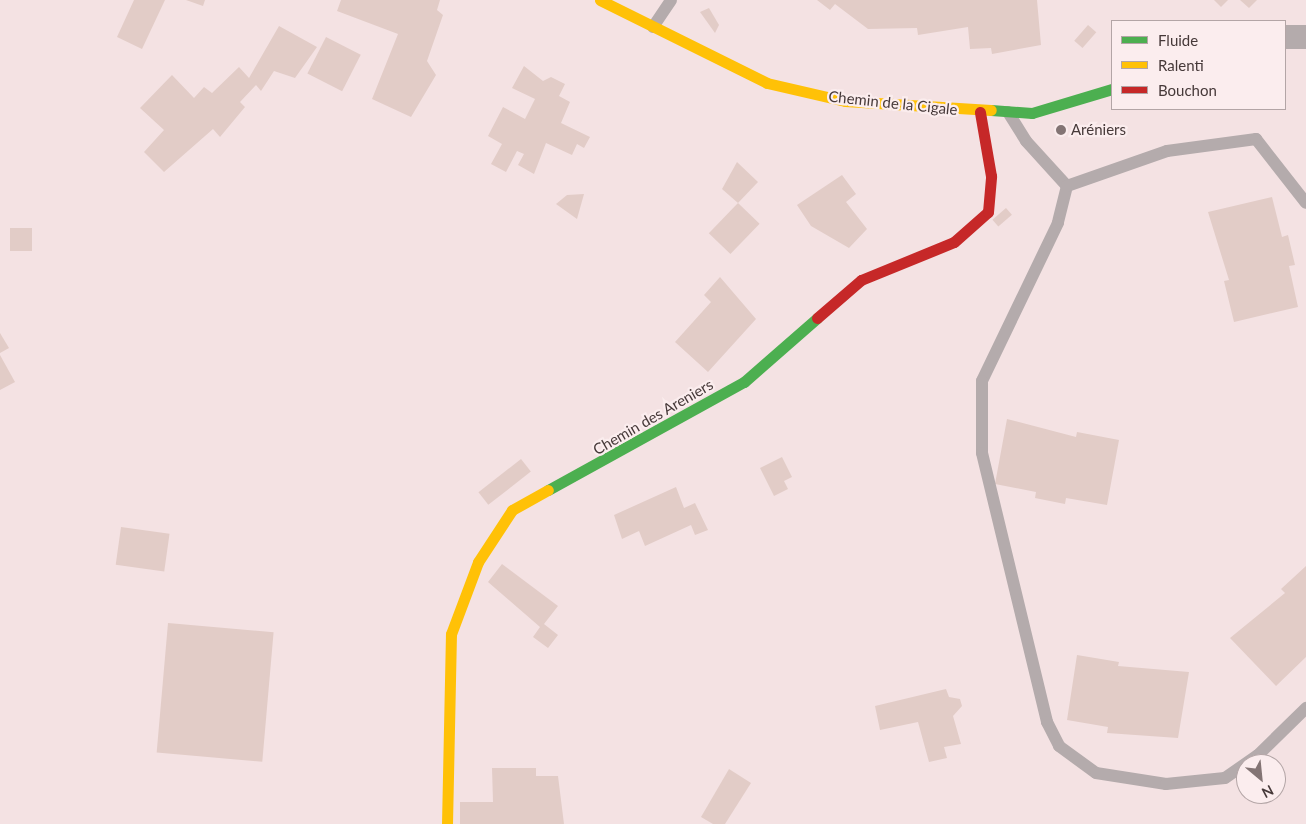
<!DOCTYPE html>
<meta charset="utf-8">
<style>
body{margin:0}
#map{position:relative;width:1306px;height:824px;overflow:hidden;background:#f4e2e3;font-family:Lato,sans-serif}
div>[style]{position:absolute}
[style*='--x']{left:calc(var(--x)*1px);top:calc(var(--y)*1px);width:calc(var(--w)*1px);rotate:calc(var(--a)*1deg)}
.building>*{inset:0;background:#e2ccc7;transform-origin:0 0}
.lane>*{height:12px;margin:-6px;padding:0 6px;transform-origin:6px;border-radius:6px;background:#b4abac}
.street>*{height:24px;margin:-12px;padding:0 12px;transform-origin:12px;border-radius:12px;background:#b4abac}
.fast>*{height:11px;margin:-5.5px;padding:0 5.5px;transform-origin:5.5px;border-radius:5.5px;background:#4caf50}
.slow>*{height:11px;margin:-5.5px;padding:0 5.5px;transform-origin:5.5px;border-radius:5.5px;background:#ffc107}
.jam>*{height:11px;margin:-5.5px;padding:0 5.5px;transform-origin:5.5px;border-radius:5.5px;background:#c62828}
.dots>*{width:14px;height:14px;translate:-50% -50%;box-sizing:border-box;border:2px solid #fbedee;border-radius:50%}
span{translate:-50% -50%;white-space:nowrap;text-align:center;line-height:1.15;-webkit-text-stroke:4.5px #fbedee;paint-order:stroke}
.street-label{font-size:15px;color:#463939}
.poi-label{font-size:15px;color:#463939}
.left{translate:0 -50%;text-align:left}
.legend{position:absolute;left:1111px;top:20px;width:175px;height:90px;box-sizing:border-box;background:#fbedee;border:1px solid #b3a5a6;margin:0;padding:6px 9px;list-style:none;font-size:15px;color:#463939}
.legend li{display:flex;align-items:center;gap:10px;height:25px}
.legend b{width:25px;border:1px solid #b3a5a6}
.north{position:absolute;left:1236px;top:754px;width:50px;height:50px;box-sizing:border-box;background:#fbedee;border:1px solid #b3a5a6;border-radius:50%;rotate:152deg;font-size:14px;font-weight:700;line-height:20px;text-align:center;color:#463939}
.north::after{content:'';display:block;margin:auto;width:18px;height:22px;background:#837474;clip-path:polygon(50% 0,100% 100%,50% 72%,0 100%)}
</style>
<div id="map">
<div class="building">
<i style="clip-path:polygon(134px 0,165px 0,142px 49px,117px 37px)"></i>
<i style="clip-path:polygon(186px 0,205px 0,203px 6px)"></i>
<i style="clip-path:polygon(341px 0,440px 0,437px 10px,443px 15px,427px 61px,436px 75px,411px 117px,372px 99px,398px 34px,337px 11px)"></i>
<i style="clip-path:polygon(817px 0,1037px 0,1041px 45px,992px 54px,991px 48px,970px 49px,968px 27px,918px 35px,917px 28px,868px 29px,835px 4px,830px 10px)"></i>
<i style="clip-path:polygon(1214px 0,1228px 0,1221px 7px)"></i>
<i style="clip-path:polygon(1240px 0,1257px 0,1249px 8px)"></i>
<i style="clip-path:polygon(709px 8px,719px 25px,715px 33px,700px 12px)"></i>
<i style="left:1088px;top:25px;width:11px;height:21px;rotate:41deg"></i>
<i style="clip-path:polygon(279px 26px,317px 47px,295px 78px,274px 71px,261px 91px,256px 85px,240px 102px,245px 107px,220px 137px,213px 129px,164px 172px,144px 152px,164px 130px,140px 108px,172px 75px,194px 98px,204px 87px,212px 93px,239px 67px,249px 78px)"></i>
<i style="left:326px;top:37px;width:39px;height:41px;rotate:27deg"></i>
<i style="clip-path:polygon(524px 66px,543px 81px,551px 77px,565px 84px,559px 96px,570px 102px,561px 123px,590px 137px,584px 148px,577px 144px,572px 155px,546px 143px,534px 174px,518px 165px,524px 154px,517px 151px,506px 172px,491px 164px,502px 144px,488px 136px,503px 107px,525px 119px,535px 99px,512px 88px)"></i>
<i style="clip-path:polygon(737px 162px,758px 182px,738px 203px,722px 189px)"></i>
<i style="clip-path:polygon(842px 175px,856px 194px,846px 202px,867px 229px,849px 248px,811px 226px,797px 205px)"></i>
<i style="clip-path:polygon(584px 194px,577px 219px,556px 204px,567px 195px)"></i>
<i style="clip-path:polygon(1272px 197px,1282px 237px,1288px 235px,1295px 265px,1289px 266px,1298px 307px,1234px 322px,1224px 281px,1229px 280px,1208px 212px)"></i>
<i style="left:738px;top:203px;width:30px;height:42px;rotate:44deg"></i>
<i style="left:1006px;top:208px;width:9px;height:18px;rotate:49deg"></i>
<i style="left:10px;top:228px;width:22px;height:23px"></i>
<i style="clip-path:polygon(720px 277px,756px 319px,708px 372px,675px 342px,711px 302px,704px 295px)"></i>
<i style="clip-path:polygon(0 333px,9px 348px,0 353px)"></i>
<i style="clip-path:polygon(0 355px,15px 382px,0 390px)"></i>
<i style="clip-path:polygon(1007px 419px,1076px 437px,1077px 432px,1119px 440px,1107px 505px,1066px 498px,1065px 504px,1035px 498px,1036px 492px,995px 484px)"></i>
<i style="clip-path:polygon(782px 457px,792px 477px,784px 481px,788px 489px,774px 496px,760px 468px)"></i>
<i style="left:521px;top:459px;width:16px;height:54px;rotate:52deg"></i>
<i style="clip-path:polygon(676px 487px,684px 508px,695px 503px,708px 530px,695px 535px,691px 525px,645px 546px,639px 531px,622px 539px,614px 515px)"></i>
<i style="left:121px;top:527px;width:49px;height:38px;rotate:8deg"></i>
<i style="clip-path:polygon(502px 564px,558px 606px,544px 624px,558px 635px,548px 648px,533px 637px,540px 627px,488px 582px)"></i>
<i style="clip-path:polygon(1306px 566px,1306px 657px,1276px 686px,1230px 638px,1285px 593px,1281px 589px)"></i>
<i style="left:168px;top:623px;width:106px;height:130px;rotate:5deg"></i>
<i style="clip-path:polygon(1077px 655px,1119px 662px,1118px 666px,1189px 672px,1178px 738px,1107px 733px,1108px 727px,1067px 720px)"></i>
<i style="clip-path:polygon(946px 689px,949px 697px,960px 699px,962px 706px,953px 716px,961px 744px,944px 747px,947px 758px,929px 762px,918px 722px,880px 730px,875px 706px)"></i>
<i style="clip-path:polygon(492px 768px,536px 768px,536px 776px,558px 776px,564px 824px,460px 824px,460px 802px,493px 802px)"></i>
<i style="clip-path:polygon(729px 769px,751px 783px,725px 824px,713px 824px,701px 817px)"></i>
</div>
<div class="lane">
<i style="--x:653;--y:27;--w:32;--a:-56"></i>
<i style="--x:1008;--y:112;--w:34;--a:58"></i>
<i style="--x:1026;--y:141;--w:61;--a:47.7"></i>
<i style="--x:1067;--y:186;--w:38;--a:104"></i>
<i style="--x:1058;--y:223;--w:175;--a:115.7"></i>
<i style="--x:982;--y:381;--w:72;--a:90"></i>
<i style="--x:982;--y:453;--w:277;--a:76.4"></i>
<i style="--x:1047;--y:722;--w:27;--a:63"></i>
<i style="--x:1059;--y:746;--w:46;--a:36.1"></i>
<i style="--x:1096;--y:773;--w:71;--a:8.9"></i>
<i style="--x:1166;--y:784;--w:59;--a:-5.8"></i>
<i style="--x:1225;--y:778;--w:39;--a:-35"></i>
<i style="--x:1257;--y:756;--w:69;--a:-44.4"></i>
<i style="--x:1067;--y:186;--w:106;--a:-19.3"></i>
<i style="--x:1167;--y:151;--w:90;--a:-7.7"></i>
<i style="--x:1256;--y:139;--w:81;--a:52"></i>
</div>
<div class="street">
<i style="--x:1285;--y:37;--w:21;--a:0"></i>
</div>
<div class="fast">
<i style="--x:991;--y:110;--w:41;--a:4.2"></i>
<i style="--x:1032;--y:113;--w:84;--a:-16.7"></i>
<i style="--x:548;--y:490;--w:224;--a:-28.9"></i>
<i style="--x:744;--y:382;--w:97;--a:-41.2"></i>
</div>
<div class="slow">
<i style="--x:600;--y:0;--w:186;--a:26.4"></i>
<i style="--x:767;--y:83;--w:80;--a:13"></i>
<i style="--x:845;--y:101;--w:146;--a:3.5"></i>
<i style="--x:447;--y:824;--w:190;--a:-88.8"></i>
<i style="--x:451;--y:634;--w:77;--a:-69.4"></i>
<i style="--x:478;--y:562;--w:62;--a:-56.8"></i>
<i style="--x:512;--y:510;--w:41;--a:-29.1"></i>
</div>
<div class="jam">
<i style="--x:817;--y:318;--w:58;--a:-40.8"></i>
<i style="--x:861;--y:280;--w:100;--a:-22.2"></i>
<i style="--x:954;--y:242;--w:45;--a:-41.4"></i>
<i style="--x:988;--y:212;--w:36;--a:-85"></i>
<i style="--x:991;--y:176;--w:65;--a:-99.8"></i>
</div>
<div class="dots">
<i style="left:1061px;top:130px;background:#837474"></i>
</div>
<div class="street-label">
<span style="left:893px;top:103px;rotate:6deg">Chemin de la Cigale</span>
<span style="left:653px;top:417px;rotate:-30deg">Chemin des Areniers</span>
</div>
<div class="poi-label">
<span class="left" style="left:1071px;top:130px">Aréniers</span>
</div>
<ul class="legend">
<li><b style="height:6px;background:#4caf50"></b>Fluide</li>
<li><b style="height:6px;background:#ffc107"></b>Ralenti</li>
<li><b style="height:6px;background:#c62828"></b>Bouchon</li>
</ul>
<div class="north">N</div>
</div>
